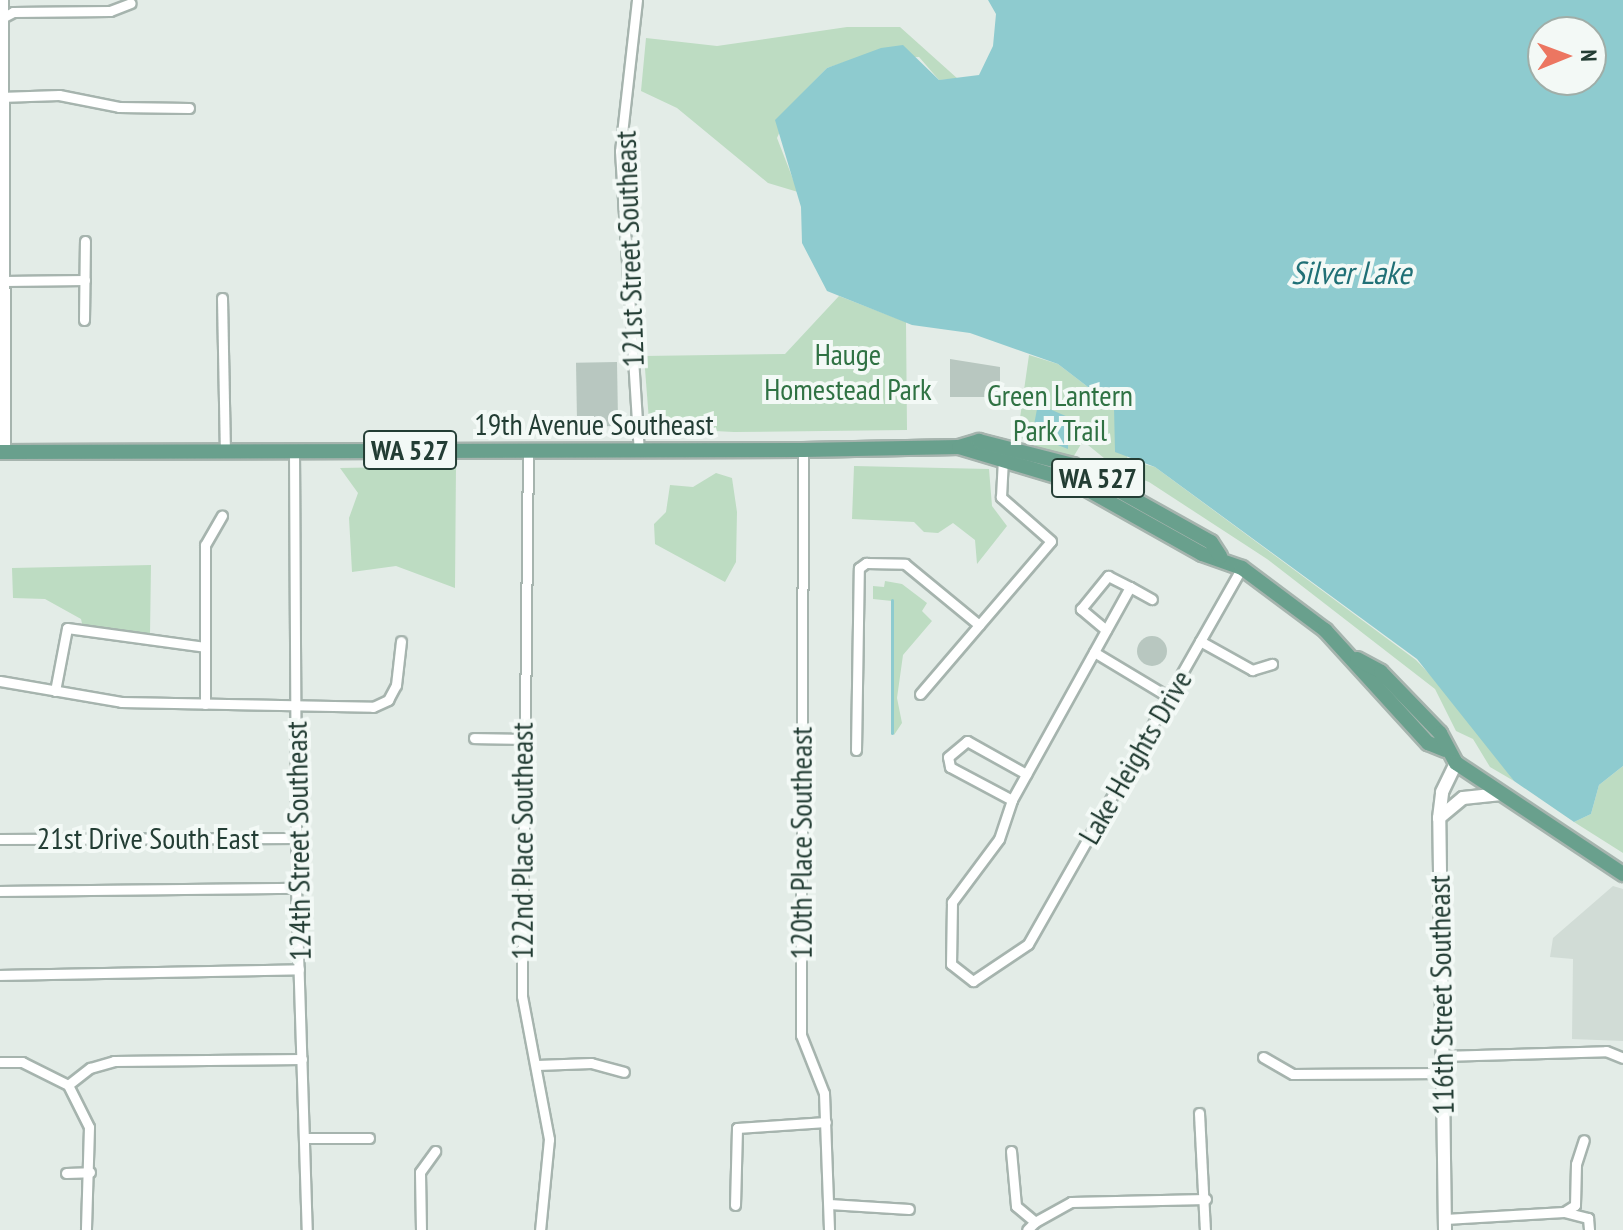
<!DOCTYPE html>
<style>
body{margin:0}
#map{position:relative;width:1623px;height:1230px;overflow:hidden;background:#e3ece7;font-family:"PT Sans Narrow",sans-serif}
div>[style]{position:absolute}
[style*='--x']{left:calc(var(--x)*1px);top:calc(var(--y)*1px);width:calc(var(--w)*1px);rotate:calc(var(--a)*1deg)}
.built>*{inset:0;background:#d1dcd6}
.green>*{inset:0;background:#bddcc2}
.water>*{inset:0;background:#8ecbcf}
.stream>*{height:3px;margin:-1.5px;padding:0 1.5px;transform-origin:1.5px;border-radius:1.5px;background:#8ecbcf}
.building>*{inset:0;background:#b8c7c0;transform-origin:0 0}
.round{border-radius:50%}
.roads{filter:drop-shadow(2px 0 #a6b4ae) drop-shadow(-2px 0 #a6b4ae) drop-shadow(0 2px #a6b4ae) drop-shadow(0 -2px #a6b4ae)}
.minor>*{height:9px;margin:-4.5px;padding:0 4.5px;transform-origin:4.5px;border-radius:4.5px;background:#fff}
.tertiary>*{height:12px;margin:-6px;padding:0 6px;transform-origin:6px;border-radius:6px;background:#fff}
.primary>*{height:14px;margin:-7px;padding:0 7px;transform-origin:7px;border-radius:7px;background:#69a08d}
span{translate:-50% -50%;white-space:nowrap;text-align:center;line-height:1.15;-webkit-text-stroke:8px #f3f9f6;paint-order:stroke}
.shield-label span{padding:2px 6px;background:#f3f9f6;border:2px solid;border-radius:6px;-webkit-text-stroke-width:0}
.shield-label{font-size:28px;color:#233d34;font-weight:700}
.street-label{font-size:30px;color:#233d34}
.park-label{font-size:30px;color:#2f7243}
.water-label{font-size:32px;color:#207076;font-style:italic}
.north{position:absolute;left:1527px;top:16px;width:80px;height:80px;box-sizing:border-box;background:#f3f9f6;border:2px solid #a0aea8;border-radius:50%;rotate:89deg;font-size:22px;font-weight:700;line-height:32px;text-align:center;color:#233d34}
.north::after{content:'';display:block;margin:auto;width:28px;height:36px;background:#ec7661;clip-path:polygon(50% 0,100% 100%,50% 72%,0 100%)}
</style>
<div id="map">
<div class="built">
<i style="clip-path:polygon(1613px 886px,1623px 889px,1623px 1041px,1572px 1039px,1573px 959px,1550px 957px,1553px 938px)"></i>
</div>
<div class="green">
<i style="clip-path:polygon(847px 27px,900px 27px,958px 79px,939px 80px,919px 57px,854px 59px,827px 68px,792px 104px,777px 138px,798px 192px,768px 183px,677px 108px,641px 91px,646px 38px,717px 46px)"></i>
<i style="clip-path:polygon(839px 296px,906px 322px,907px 430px,734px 432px,656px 428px,649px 421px,644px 356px,785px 354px)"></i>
<i style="clip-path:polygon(1029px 355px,1058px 364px,1114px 407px,1128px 460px,1155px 467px,1416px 660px,1458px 704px,1514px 781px,1490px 767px,1473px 739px,1456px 731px,1435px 689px,1267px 559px,1149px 482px,1120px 471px,1083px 441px,1072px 459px,1025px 442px,1018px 432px)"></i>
<i style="clip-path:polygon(456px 466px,455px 588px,396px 566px,352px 572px,349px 518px,358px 493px,340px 468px)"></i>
<i style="clip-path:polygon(854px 466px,989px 469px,992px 506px,1007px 526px,977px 564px,975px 540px,953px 523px,938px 533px,924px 532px,914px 522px,852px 519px)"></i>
<i style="clip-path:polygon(716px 473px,732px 478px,737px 512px,736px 562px,725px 582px,655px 544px,654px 524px,666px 512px,670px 485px,693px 487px)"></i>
<i style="clip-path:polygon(151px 565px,150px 635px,84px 632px,81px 619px,45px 599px,13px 598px,12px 568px)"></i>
<i style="clip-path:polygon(885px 581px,902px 584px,927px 603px,922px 611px,932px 621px,903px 655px,897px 698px,902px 723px,894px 735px,892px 601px,873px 599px,873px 586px,884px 587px)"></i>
<i style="clip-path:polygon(1623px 766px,1623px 853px,1574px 822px,1591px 814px,1599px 785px)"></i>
</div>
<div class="water">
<i style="clip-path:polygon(evenodd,988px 0,1623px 0,1623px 766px,1599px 785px,1591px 814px,1574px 822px,1514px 781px,1417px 659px,1155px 467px,1115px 452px,1114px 407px,1058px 364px,970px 333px,912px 325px,827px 291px,802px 243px,801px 207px,775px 120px,827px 68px,881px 48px,903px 45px,939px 80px,979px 75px,993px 46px,996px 14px,988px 0,1543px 32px,1591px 32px,1591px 80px,1543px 80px,1543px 32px)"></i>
<i style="clip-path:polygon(1038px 404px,1068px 417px,1068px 449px,1032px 435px)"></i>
</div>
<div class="stream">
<i style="--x:892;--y:733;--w:133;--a:-90"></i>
</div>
<div class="building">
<i style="clip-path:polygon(950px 359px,1000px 367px,1000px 397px,950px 397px)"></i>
<i style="left:617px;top:362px;width:64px;height:41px;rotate:89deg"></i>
<i class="round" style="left:1137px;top:636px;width:30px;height:30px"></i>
</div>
<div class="roads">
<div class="minor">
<i style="--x:637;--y:0;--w:152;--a:96.4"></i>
<i style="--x:620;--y:151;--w:301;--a:86.4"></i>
<i style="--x:0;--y:19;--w:15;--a:-28"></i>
<i style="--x:13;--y:12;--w:97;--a:-0.6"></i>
<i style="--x:110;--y:11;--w:22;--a:-21"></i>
<i style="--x:0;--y:97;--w:59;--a:-1.9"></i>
<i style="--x:59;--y:95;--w:61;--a:11.3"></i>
<i style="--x:119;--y:107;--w:70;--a:0.8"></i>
<i style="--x:4;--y:281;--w:81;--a:-0.7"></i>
<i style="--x:222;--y:298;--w:154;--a:88.9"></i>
<i style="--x:84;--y:320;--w:79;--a:-89.3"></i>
<i style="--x:528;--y:448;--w:548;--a:90.63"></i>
<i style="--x:522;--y:996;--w:146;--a:79.3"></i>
<i style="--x:549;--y:1139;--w:91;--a:95.6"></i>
<i style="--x:803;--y:450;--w:585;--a:90.2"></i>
<i style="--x:801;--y:1035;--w:62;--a:68.4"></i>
<i style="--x:824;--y:1093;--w:137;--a:87.9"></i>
<i style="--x:294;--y:451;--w:437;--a:89.7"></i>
<i style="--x:296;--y:888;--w:342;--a:88.2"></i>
<i style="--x:1130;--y:587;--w:25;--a:29"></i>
<i style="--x:1106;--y:630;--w:33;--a:-140"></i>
<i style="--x:1081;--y:609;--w:43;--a:-50.7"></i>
<i style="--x:1108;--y:576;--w:25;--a:27"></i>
<i style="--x:1130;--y:587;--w:244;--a:119"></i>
<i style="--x:1012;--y:800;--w:41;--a:108.4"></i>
<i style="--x:999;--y:839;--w:79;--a:126.7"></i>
<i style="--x:952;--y:902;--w:62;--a:90.9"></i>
<i style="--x:951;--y:964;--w:28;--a:38"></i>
<i style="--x:973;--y:981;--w:66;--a:-33.9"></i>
<i style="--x:1028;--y:944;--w:433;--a:-60.4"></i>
<i style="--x:1200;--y:641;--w:60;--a:29.1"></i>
<i style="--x:1252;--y:670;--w:21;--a:-17"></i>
<i style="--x:1094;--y:652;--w:87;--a:31"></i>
<i style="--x:0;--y:681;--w:123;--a:9.8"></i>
<i style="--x:121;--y:702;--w:252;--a:1.1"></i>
<i style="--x:373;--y:707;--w:17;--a:-25"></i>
<i style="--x:388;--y:700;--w:17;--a:-62"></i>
<i style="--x:396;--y:685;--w:44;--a:-83.5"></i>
<i style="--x:55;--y:691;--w:64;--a:-79.2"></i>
<i style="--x:67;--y:628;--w:139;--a:7.8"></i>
<i style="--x:920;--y:694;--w:201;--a:-49.4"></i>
<i style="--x:1051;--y:541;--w:67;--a:-138.7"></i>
<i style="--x:1001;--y:497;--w:38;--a:-87"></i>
<i style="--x:205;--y:704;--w:159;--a:-90"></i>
<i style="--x:205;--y:545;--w:34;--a:-60"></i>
<i style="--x:474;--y:738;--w:49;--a:1.2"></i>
<i style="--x:856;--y:750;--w:182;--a:-89.1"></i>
<i style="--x:859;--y:568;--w:9;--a:-36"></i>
<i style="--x:866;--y:563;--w:39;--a:1"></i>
<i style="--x:905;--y:564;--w:96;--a:39.5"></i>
<i style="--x:1012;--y:800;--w:70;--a:-152"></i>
<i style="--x:950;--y:767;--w:10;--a:-101"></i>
<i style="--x:948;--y:757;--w:25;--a:-40"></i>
<i style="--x:967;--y:741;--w:68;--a:29.2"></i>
<i style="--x:0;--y:839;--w:296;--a:-0.2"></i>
<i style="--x:0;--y:891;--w:296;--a:-0.6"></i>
<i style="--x:0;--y:975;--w:299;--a:-1.1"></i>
<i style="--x:1442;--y:1056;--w:164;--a:-1.7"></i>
<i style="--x:1606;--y:1051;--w:18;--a:22"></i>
<i style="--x:1263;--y:1057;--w:34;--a:30"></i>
<i style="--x:1293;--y:1074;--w:149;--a:-0.4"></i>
<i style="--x:0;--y:1062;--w:22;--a:0"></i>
<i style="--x:22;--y:1062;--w:51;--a:26.6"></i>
<i style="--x:68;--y:1085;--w:28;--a:-38"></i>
<i style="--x:90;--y:1068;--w:25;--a:-16"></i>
<i style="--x:114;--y:1061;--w:188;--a:-0.6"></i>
<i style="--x:537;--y:1065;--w:54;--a:-2.1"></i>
<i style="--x:591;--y:1063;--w:34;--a:15"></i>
<i style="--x:68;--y:1085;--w:47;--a:63.4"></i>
<i style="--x:89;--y:1127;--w:103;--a:91.7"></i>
<i style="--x:1199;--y:1113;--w:117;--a:87.1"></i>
<i style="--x:304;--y:1138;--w:65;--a:0"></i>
<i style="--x:1011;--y:1151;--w:55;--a:84.8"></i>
<i style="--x:1016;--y:1206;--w:25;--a:40"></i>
<i style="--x:1035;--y:1222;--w:11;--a:135"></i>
<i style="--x:66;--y:1173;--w:24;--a:-2"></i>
<i style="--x:829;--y:1204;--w:80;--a:3.6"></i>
<i style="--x:735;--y:1205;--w:77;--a:-88.5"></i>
<i style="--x:737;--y:1128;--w:89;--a:-3.9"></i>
<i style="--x:1564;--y:1212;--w:25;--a:14"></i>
<i style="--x:1588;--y:1218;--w:12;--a:85"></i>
<i style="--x:1445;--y:1219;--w:119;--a:-3.4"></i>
<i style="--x:1564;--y:1212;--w:13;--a:-32"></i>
<i style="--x:1575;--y:1205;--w:41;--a:-88.6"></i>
<i style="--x:1576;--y:1164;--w:25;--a:-72"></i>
<i style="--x:1035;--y:1222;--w:41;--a:-29.1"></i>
<i style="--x:1071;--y:1202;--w:135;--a:-1.3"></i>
<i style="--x:421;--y:1230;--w:58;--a:-91"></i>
<i style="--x:420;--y:1172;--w:26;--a:-54"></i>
</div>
<div class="tertiary">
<i style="--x:2;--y:0;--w:452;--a:89.7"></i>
<i style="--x:1439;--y:818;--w:31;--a:-40"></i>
<i style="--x:1463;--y:798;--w:36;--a:-6"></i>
<i style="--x:1445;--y:1230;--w:412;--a:-90.8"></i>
<i style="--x:1439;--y:818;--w:26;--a:-83"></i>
<i style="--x:1442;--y:792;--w:32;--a:-64"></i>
</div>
<div class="primary">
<i style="--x:959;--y:447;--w:118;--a:16.7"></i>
<i style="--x:1072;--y:481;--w:149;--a:29.3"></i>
<i style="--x:1202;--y:554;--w:42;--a:19.3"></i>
<i style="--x:1242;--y:568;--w:104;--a:36.8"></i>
<i style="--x:1325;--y:630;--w:153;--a:47.7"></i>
<i style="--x:1428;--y:743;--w:18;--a:22"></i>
<i style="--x:0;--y:452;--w:803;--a:-0.14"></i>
<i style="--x:803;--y:450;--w:156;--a:-1.1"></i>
<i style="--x:959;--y:447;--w:21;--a:-17"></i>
<i style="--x:979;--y:441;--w:97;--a:14.3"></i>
<i style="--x:1073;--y:465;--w:158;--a:29.2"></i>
<i style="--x:1211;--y:542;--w:17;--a:57"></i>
<i style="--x:1357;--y:659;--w:27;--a:28"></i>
<i style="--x:1381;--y:672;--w:85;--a:46"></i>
<i style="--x:1440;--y:733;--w:34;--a:62"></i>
<i style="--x:1456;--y:763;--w:201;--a:33.6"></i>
</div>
</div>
<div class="shield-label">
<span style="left:410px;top:450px">WA 527</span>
<span style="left:1098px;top:478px">WA 527</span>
</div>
<div class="street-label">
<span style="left:629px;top:249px;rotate:-92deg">121st Street Southeast</span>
<span style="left:594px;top:424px">19th Avenue Southeast</span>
<span style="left:1135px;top:757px;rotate:-60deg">Lake Heights Drive</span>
<span style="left:148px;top:838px">21st Drive South East</span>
<span style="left:298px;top:841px;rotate:-91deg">124th Street Southeast</span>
<span style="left:522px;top:841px;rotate:-90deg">122nd Place Southeast</span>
<span style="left:801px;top:843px;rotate:-90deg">120th Place Southeast</span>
<span style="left:1441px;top:995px;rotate:-91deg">116th Street Southeast</span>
</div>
<div class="park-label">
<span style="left:848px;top:371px">Hauge<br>Homestead Park</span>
<span style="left:1060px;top:412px">Green Lantern<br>Park Trail</span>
</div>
<div class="water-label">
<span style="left:1351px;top:272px">Silver Lake</span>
</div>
<div class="north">N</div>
</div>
